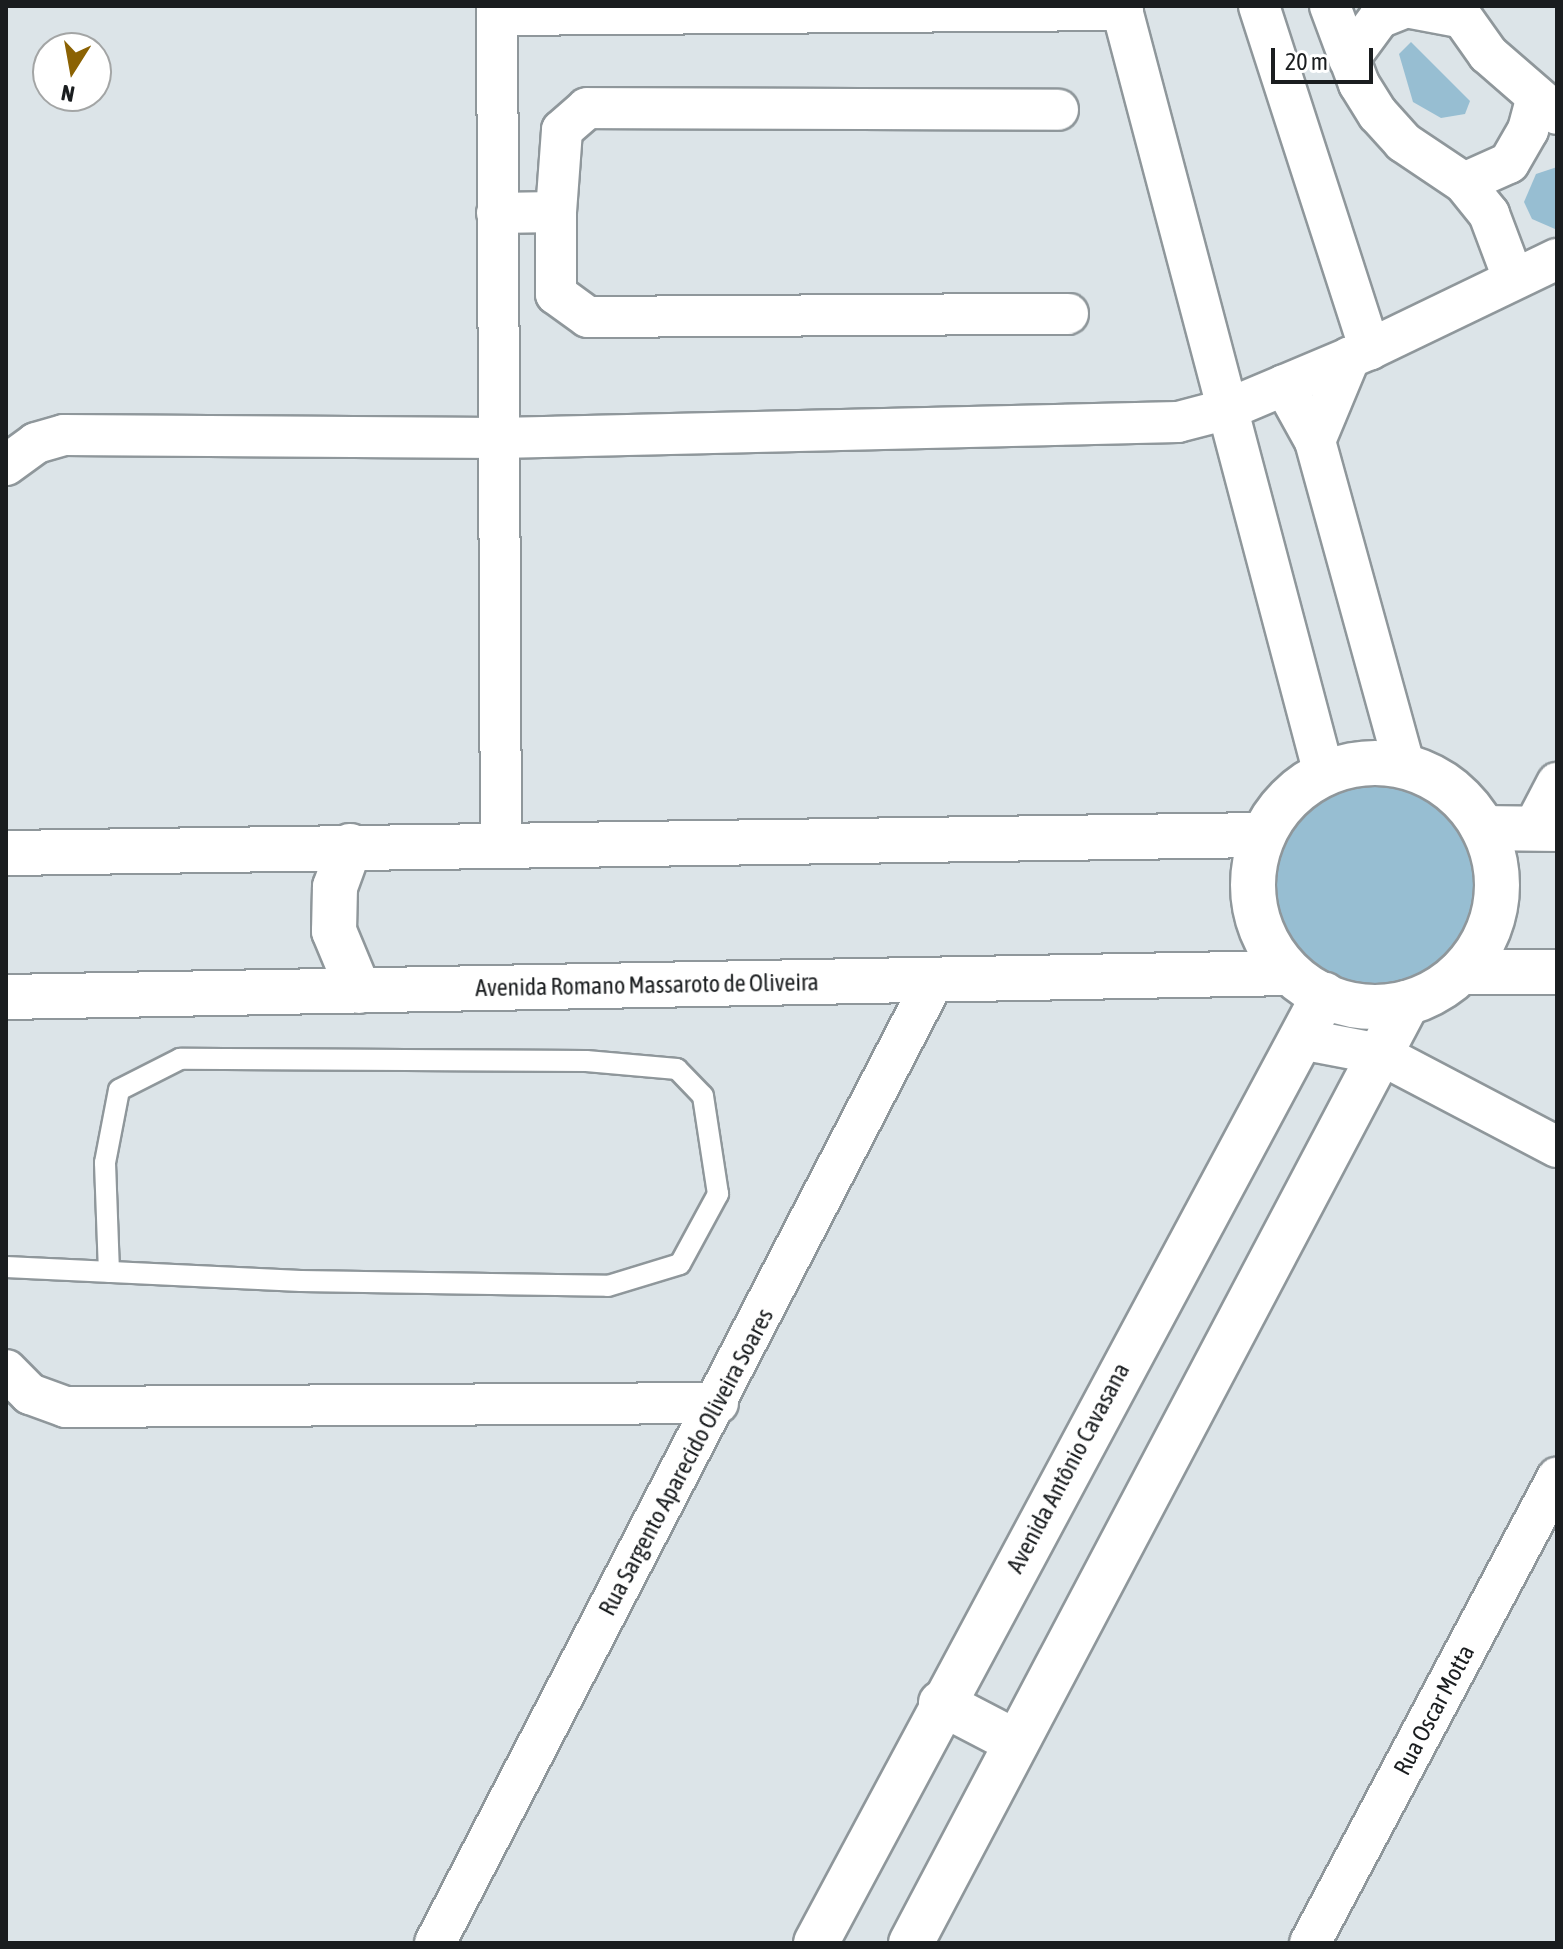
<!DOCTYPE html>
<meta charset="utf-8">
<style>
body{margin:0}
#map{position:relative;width:1563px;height:1949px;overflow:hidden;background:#dce4e8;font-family:"Asap Condensed",sans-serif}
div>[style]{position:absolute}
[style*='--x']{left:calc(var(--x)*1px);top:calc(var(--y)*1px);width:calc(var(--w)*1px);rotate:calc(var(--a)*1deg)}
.green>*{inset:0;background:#97bed2}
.round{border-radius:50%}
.roads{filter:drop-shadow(2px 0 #8f979b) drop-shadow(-2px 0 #8f979b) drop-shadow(0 2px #8f979b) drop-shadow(0 -2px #8f979b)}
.lane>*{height:20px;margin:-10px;padding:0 10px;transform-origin:10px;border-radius:10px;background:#fff}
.street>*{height:40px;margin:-20px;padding:0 20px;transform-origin:20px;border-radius:20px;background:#fff}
.secondary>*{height:44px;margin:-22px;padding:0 22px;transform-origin:22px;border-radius:22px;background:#fff}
.secondary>.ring{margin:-22px;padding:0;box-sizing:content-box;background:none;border:44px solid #fff;border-radius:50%}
span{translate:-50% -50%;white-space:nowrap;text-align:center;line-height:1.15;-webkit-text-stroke:8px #fff;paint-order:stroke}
.street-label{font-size:24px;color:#1a1d1f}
.frame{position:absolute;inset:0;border:8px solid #1a1d1f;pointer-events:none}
.north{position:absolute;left:32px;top:32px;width:80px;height:80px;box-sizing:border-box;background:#fff;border:2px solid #a3a5a5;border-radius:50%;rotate:191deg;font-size:22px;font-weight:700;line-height:32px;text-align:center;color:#1a1d1f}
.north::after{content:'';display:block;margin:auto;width:28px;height:36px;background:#8b6203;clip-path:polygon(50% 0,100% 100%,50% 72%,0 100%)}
.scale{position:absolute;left:1271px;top:48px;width:102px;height:36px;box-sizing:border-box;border:4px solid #1a1d1f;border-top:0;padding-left:10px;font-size:24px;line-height:28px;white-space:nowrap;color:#1a1d1f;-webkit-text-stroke:6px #fff;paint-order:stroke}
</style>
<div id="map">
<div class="green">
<i style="clip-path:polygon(1411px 42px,1470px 101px,1465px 114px,1441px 118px,1413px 102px,1399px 54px)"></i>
<i style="clip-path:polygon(1557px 167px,1557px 229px,1555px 229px,1532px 219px,1524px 202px,1536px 174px)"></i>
<i class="round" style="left:1270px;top:782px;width:208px;height:208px"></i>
</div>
<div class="roads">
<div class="lane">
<i style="--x:6;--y:1267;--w:295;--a:2.7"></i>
<i style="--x:301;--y:1281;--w:307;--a:0.9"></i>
<i style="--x:608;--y:1286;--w:75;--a:-17"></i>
<i style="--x:680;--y:1264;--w:80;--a:-61.5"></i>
<i style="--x:718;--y:1194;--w:99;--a:-98.7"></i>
<i style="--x:703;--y:1096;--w:37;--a:-134"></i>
<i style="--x:677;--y:1069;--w:91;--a:-175"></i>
<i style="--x:586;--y:1061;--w:406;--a:-179.7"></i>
<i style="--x:180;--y:1059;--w:68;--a:153.1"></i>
<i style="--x:119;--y:1090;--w:74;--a:100.9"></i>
<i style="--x:105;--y:1163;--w:109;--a:87.9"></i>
</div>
<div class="street">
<i style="--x:497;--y:6;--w:837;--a:89.73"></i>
<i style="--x:1121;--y:6;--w:794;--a:75.19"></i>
<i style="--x:1259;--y:6;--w:361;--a:72.1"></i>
<i style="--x:1330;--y:6;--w:83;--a:69.6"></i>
<i style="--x:1359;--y:84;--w:36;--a:58"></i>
<i style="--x:1378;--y:114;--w:38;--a:48"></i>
<i style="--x:1403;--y:142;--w:73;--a:33.9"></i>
<i style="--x:1464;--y:183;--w:40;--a:51"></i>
<i style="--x:1489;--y:214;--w:68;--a:69.4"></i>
<i style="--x:1454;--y:6;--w:59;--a:54.7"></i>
<i style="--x:1488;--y:54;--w:91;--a:41"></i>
<i style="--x:497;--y:15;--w:626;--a:-0.46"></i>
<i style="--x:1349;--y:59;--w:51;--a:-53.8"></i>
<i style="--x:1379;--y:18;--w:29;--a:-22"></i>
<i style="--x:1406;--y:7;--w:54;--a:10.7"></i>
<i style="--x:1464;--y:183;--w:49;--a:-24"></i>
<i style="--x:1509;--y:163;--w:38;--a:-60"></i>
<i style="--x:1528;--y:130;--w:30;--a:-75"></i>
<i style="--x:556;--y:212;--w:82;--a:90"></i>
<i style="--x:556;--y:294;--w:39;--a:36"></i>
<i style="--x:588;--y:317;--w:480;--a:-0.4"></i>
<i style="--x:497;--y:213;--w:59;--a:-1"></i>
<i style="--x:556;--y:212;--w:82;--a:-85.8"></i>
<i style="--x:562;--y:130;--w:33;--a:-41"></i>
<i style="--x:587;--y:108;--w:471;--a:0.2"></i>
<i style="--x:1284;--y:385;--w:64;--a:61"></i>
<i style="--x:1315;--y:441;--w:338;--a:74.6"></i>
<i style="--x:1315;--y:441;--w:91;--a:-67.4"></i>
<i style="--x:6;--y:465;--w:37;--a:-36"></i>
<i style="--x:36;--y:443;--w:29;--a:-16"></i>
<i style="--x:64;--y:435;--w:434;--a:0.4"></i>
<i style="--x:498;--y:438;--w:680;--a:-1.35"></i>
<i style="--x:1178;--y:422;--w:52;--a:-14.6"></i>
<i style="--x:1228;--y:409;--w:154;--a:-22.9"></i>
<i style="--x:1370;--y:349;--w:208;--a:-25.7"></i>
<i style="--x:1533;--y:829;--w:52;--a:-62.4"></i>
<i style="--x:1301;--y:1039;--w:80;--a:10.8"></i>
<i style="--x:1380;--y:1054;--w:200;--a:27.7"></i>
<i style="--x:6;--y:1370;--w:34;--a:45"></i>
<i style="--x:30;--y:1394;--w:38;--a:20"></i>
<i style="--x:66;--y:1407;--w:652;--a:-0.35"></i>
<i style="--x:435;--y:1943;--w:1085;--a:-62.61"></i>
<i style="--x:1310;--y:1943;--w:527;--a:-62.02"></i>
</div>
<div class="secondary">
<i class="ring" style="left:1253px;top:763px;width:200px;height:200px"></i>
<i style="--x:1483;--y:828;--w:74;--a:0.8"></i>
<i style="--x:350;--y:846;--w:44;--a:110.1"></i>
<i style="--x:335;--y:887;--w:44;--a:91.3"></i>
<i style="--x:334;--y:931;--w:65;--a:67.4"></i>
<i style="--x:6;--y:853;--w:1257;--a:-0.82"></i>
<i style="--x:1461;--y:972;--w:96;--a:0"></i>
<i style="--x:6;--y:997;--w:1282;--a:-1.07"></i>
<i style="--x:941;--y:1703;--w:85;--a:27.5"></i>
<i style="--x:816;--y:1943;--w:1076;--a:-61.81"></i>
<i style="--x:911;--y:1943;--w:1063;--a:-62.18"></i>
</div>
</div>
<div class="street-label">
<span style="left:647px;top:985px;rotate:-1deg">Avenida Romano Massaroto de Oliveira</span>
<span style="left:686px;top:1462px;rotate:-62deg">Rua Sargento Aparecido Oliveira Soares</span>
<span style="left:1068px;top:1468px;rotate:-62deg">Avenida Antônio Cavasana</span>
<span style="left:1434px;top:1710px;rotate:-62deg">Rua Oscar Motta</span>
</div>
<div class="frame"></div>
<div class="north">N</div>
<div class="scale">20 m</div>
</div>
